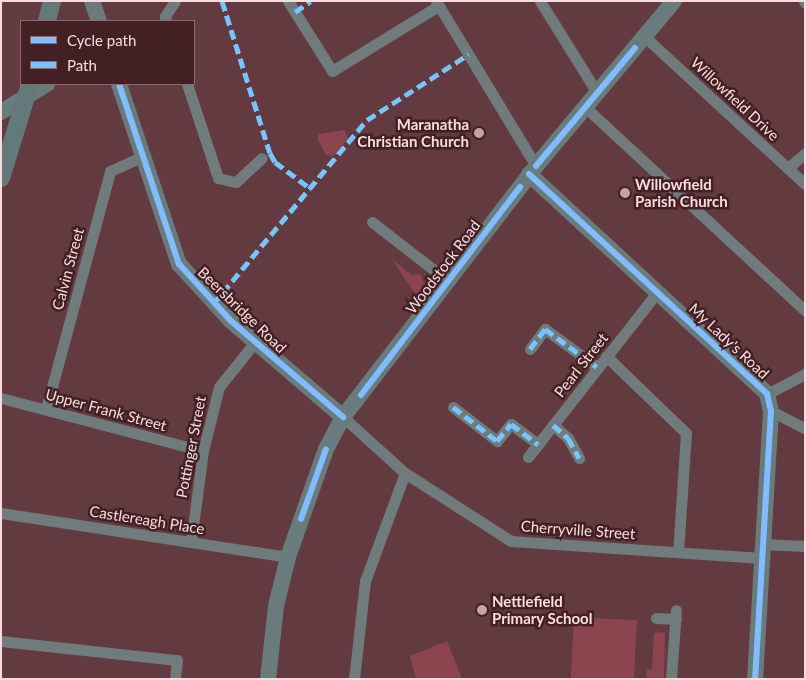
<!DOCTYPE html>
<style>
body{margin:0}
#map{position:relative;width:806px;height:680px;overflow:hidden;background:#623a40;font-family:Lato,sans-serif}
div>[style]{position:absolute}
[style*='--x']{left:calc(var(--x)*1px);top:calc(var(--y)*1px);width:calc(var(--w)*1px);rotate:calc(var(--a)*1deg)}
.green>*{inset:0;background:#8c454f;transform-origin:0 0}
.street>*{height:11px;margin:-5.5px;padding:0 5.5px;transform-origin:5.5px;border-radius:5.5px;background:#6f7b7c}
.secondary>*{height:16px;margin:-8px;padding:0 8px;transform-origin:8px;border-radius:8px;background:#697b7c}
.primary>*{height:18px;margin:-9px;padding:0 9px;transform-origin:9px;border-radius:9px;background:#637a7a}
.quiet>*{height:5px;margin-top:-2.5px;transform-origin:0;background:repeating-linear-gradient(90deg,#76c5fe 0 10px,transparent 0 15px)}
.cycleway>*{height:6px;margin:-3px;padding:0 3px;transform-origin:3px;border-radius:3px;background:#80bcff}
.dots>*{width:14px;height:14px;translate:-50% -50%;box-sizing:border-box;border:2px solid #432024;border-radius:50%}
span{translate:-50% -50%;white-space:nowrap;text-align:center;line-height:1.15;-webkit-text-stroke:5px #432024;paint-order:stroke}
.street-label{font-size:15px;color:#f9dcde}
.poi-label{font-size:15px;color:#f9dcde;font-weight:700}
.right{translate:-100% -50%;text-align:right}
.left{translate:0 -50%;text-align:left}
.frame{position:absolute;inset:0;border:2px solid #f9dcde;pointer-events:none}
.legend{position:absolute;left:20px;top:20px;width:175px;height:65px;box-sizing:border-box;background:#432024;border:1px solid #8c6b6e;margin:0;padding:6px 9px;list-style:none;font-size:15px;color:#f9dcde}
.legend li{display:flex;align-items:center;gap:10px;height:25px}
.legend b{width:25px;border:1px solid #8c6b6e}
</style>
<div id="map">
<div class="green">
<i style="clip-path:polygon(344px 130px,348px 138px,334px 156px,326px 155px,317px 138px,319px 134px)"></i>
<i style="clip-path:polygon(392px 259px,412px 275px,420px 274px,424px 283px,417px 297px)"></i>
<i style="left:574px;top:617px;width:63px;height:62px;rotate:3deg"></i>
<i style="clip-path:polygon(665px 632px,664px 679px,646px 679px,647px 669px,652px 669px,654px 633px)"></i>
<i style="clip-path:polygon(447px 641px,462px 679px,416px 679px,410px 656px)"></i>
</div>
<div class="street">
<i style="--x:288;--y:1;--w:83;--a:57.8"></i>
<i style="--x:332;--y:71;--w:124;--a:-31.5"></i>
<i style="--x:436;--y:1;--w:193;--a:58.8"></i>
<i style="--x:540;--y:1;--w:106;--a:58.1"></i>
<i style="--x:804;--y:1;--w:2;--a:63"></i>
<i style="--x:166;--y:21;--w:5;--a:-101"></i>
<i style="--x:165;--y:16;--w:18;--a:-56"></i>
<i style="--x:645;--y:37;--w:217;--a:42.6"></i>
<i style="--x:187;--y:84;--w:99;--a:71.7"></i>
<i style="--x:218;--y:178;--w:18;--a:13"></i>
<i style="--x:236;--y:182;--w:35;--a:-43"></i>
<i style="--x:584;--y:106;--w:301;--a:42.8"></i>
<i style="--x:788;--y:168;--w:23;--a:-41"></i>
<i style="--x:372;--y:222;--w:96;--a:37.8"></i>
<i style="--x:530;--y:349;--w:25;--a:-53"></i>
<i style="--x:545;--y:329;--w:64;--a:36.2"></i>
<i style="--x:606;--y:356;--w:111;--a:43.9"></i>
<i style="--x:686;--y:433;--w:119;--a:93.8"></i>
<i style="--x:767;--y:394;--w:43;--a:-27.8"></i>
<i style="--x:1;--y:398;--w:209;--a:14.7"></i>
<i style="--x:453;--y:407;--w:56;--a:37.7"></i>
<i style="--x:497;--y:441;--w:22;--a:-51"></i>
<i style="--x:511;--y:424;--w:34;--a:37"></i>
<i style="--x:46;--y:409;--w:246;--a:-74.9"></i>
<i style="--x:110;--y:171;--w:35;--a:-24"></i>
<i style="--x:771;--y:411;--w:38;--a:27"></i>
<i style="--x:343;--y:417;--w:84;--a:42.1"></i>
<i style="--x:405;--y:473;--w:126;--a:32.7"></i>
<i style="--x:511;--y:541;--w:251;--a:3.9"></i>
<i style="--x:553;--y:425;--w:20;--a:41"></i>
<i style="--x:568;--y:438;--w:23;--a:61"></i>
<i style="--x:528;--y:457;--w:211;--a:-51.9"></i>
<i style="--x:1;--y:513;--w:290;--a:8.7"></i>
<i style="--x:191;--y:541;--w:91;--a:-82.4"></i>
<i style="--x:203;--y:451;--w:66;--a:-76"></i>
<i style="--x:219;--y:387;--w:58;--a:-51.3"></i>
<i style="--x:763;--y:544;--w:42;--a:2.7"></i>
<i style="--x:656;--y:618;--w:20;--a:3"></i>
<i style="--x:1;--y:641;--w:177;--a:6.2"></i>
<i style="--x:177;--y:660;--w:19;--a:96"></i>
<i style="--x:354;--y:679;--w:99;--a:-83.6"></i>
<i style="--x:365;--y:581;--w:115;--a:-69.7"></i>
<i style="--x:671;--y:679;--w:69;--a:-85.9"></i>
</div>
<div class="secondary">
<i style="--x:92;--y:1;--w:21;--a:71"></i>
<i style="--x:119;--y:84;--w:190;--a:71.6"></i>
<i style="--x:179;--y:264;--w:77;--a:47.6"></i>
<i style="--x:231;--y:321;--w:148;--a:40.6"></i>
<i style="--x:1;--y:112;--w:54;--a:-31.3"></i>
<i style="--x:529;--y:174;--w:324;--a:42.7"></i>
<i style="--x:767;--y:394;--w:17;--a:77"></i>
<i style="--x:771;--y:411;--w:268;--a:93.4"></i>
<i style="--x:268;--y:679;--w:73;--a:-83.7"></i>
<i style="--x:276;--y:606;--w:50;--a:-76.2"></i>
<i style="--x:288;--y:557;--w:114;--a:-70.6"></i>
<i style="--x:326;--y:449;--w:36;--a:-62"></i>
<i style="--x:343;--y:417;--w:317;--a:-52.4"></i>
<i style="--x:536;--y:166;--w:215;--a:-50.1"></i>
</div>
<div class="primary">
<i style="--x:47;--y:21;--w:21;--a:-76"></i>
<i style="--x:1;--y:178;--w:98;--a:-72.9"></i>
</div>
<div class="quiet">
<i style="--x:222;--y:1;--w:159;--a:72.5"></i>
<i style="--x:270;--y:153;--w:10;--a:61"></i>
<i style="--x:275;--y:162;--w:45;--a:36.9"></i>
<i style="--x:295;--y:12;--w:19;--a:-35"></i>
<i style="--x:213;--y:304;--w:240;--a:-50.1"></i>
<i style="--x:367;--y:120;--w:121;--a:-32.9"></i>
<i style="--x:530;--y:349;--w:25;--a:-53"></i>
<i style="--x:545;--y:329;--w:64;--a:36.2"></i>
<i style="--x:453;--y:407;--w:56;--a:37.7"></i>
<i style="--x:497;--y:441;--w:22;--a:-51"></i>
<i style="--x:511;--y:424;--w:34;--a:37"></i>
<i style="--x:553;--y:425;--w:20;--a:41"></i>
<i style="--x:568;--y:438;--w:23;--a:61"></i>
</div>
<div class="cycleway">
<i style="--x:119;--y:84;--w:190;--a:71.6"></i>
<i style="--x:179;--y:264;--w:77;--a:47.6"></i>
<i style="--x:231;--y:321;--w:148;--a:40.6"></i>
<i style="--x:536;--y:166;--w:154;--a:-50"></i>
<i style="--x:529;--y:174;--w:324;--a:42.7"></i>
<i style="--x:767;--y:394;--w:17;--a:77"></i>
<i style="--x:771;--y:411;--w:268;--a:93.4"></i>
<i style="--x:361;--y:395;--w:262;--a:-52.6"></i>
<i style="--x:301;--y:519;--w:74;--a:-70.3"></i>
</div>
<div class="dots">
<i style="left:479px;top:133px;background:#c4a3a7"></i>
<i style="left:625px;top:193px;background:#c4a3a7"></i>
<i style="left:482px;top:610px;background:#c4a3a7"></i>
</div>
<div class="street-label">
<span style="left:735px;top:99px;rotate:43deg">Willowfield Drive</span>
<span style="left:443px;top:267px;rotate:-53deg">Woodstock Road</span>
<span style="left:68px;top:269px;rotate:-75deg">Calvin Street</span>
<span style="left:242px;top:310px;rotate:44deg">Beersbridge Road</span>
<span style="left:729px;top:341px;rotate:43deg">My Lady's Road</span>
<span style="left:581px;top:365px;rotate:-52deg">Pearl Street</span>
<span style="left:106px;top:410px;rotate:15deg">Upper Frank Street</span>
<span style="left:191px;top:447px;rotate:-79deg">Pottinger Street</span>
<span style="left:147px;top:520px;rotate:9deg">Castlereagh Place</span>
<span style="left:578px;top:530px;rotate:4deg">Cherryville Street</span>
</div>
<div class="poi-label">
<span class="right" style="left:469px;top:133px">Maranatha<br>Christian Church</span>
<span class="left" style="left:635px;top:193px">Willowfield<br>Parish Church</span>
<span class="left" style="left:492px;top:610px">Nettlefield<br>Primary School</span>
</div>
<div class="frame"></div>
<ul class="legend">
<li><b style="height:6px;background:#80bcff"></b>Cycle path</li>
<li><b style="height:6px;background:#76c5fe"></b>Path</li>
</ul>
</div>
